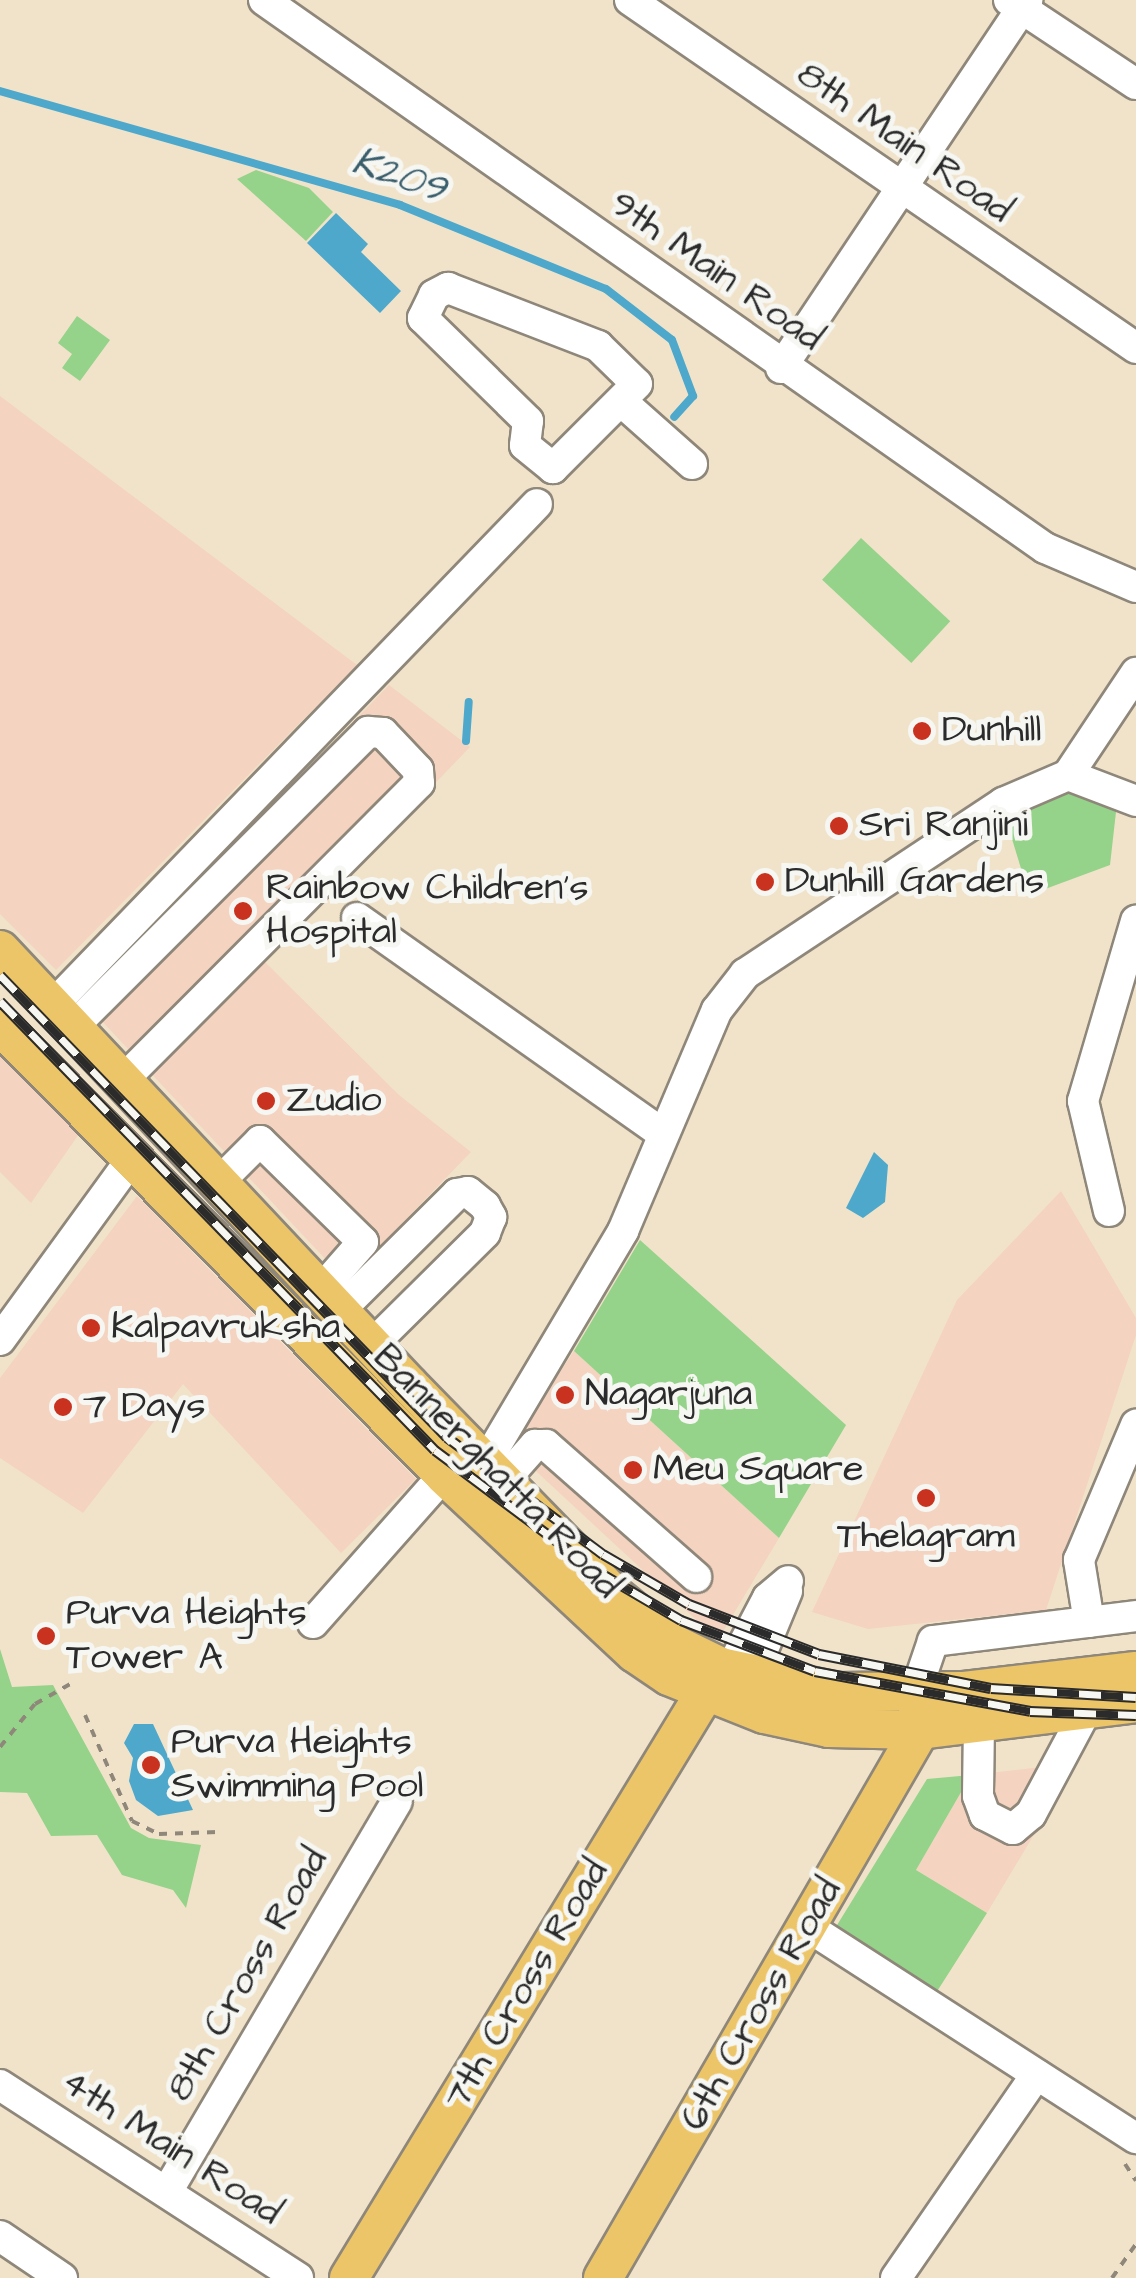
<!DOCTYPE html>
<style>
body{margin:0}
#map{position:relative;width:1136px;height:2278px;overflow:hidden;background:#f1e3ca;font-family:"Architects Daughter",sans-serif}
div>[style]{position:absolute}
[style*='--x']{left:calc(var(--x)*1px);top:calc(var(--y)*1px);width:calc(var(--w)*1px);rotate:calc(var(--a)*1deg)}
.built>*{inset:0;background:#f4d3c0}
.green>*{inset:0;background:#94d389;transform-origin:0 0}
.water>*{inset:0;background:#4da8cb}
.stream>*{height:8px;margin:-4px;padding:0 4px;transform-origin:4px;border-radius:4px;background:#4da8cb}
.path>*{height:4px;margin-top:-2px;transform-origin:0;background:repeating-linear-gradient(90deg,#8e877a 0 8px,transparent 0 16px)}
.roads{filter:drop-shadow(2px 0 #8e877a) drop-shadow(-2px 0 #8e877a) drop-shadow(0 2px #8e877a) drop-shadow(0 -2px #8e877a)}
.minor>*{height:30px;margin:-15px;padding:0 15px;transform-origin:15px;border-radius:15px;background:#fff}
.major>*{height:38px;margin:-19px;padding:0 19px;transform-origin:19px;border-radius:19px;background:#edc569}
.rail>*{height:11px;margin-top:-5.5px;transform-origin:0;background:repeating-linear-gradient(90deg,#f6f6f2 0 22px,#2b2b2b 0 44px);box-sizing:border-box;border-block:2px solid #2b2b2b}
.dots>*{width:28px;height:28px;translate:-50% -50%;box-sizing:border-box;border:5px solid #f6f6f2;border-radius:50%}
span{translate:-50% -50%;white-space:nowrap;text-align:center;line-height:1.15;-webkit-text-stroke:10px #f6f6f2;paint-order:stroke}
.street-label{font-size:38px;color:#2b2b2b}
.poi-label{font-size:38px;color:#2b2b2b}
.left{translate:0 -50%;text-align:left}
.water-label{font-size:40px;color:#395d6b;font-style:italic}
</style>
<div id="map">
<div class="built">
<i style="clip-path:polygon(0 396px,357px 665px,56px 970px,0 914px)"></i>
<i style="clip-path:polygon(389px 685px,470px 747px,264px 961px,399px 1095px,471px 1152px,346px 1281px,83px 1001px)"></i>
<i style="clip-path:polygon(0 1052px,79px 1134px,31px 1203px,0 1172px)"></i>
<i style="clip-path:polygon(1061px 1191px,1136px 1318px,1136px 1335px,1046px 1610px,868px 1629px,812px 1612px,957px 1300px)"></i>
<i style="clip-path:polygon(137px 1196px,416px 1479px,341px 1553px,183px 1384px,83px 1513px,0 1458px,0 1378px)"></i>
<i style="clip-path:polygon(574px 1351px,779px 1538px,718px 1640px,510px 1447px)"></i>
<i style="clip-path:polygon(1077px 1763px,987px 1913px,916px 1870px,971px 1775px)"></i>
</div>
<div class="green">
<i style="clip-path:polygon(256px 170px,309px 188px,333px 212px,306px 241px,237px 179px)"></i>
<i style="clip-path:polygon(77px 316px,110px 340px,80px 381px,62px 368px,72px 354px,58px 343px)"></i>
<i style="left:861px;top:538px;width:122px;height:57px;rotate:43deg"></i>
<i style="clip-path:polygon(1070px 783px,1117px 803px,1110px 865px,1029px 895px,1006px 819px)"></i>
<i style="clip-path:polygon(640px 1240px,846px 1425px,779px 1538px,574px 1351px)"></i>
<i style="clip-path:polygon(0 1649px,12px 1687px,53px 1685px,131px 1828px,149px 1838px,201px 1845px,186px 1908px,173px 1890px,122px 1875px,97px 1835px,51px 1836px,27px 1793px,0 1792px)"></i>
<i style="clip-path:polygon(971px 1775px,916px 1870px,987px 1913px,936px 1993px,834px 1930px,927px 1779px)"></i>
</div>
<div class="water">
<i style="clip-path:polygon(336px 213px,368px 244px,361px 252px,401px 291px,380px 313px,307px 243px)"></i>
<i style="clip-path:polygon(874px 1152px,888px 1165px,885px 1202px,863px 1218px,846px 1208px)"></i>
<i style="clip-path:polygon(134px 1724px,153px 1724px,193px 1810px,158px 1816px,136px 1800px,129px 1781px,133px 1758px,124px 1743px)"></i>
</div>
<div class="stream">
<i style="--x:0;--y:91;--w:416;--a:15.9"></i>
<i style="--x:400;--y:205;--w:222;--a:22.2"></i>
<i style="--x:606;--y:289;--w:83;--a:37.7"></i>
<i style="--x:672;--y:340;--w:60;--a:69.4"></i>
<i style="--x:693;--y:396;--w:28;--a:132"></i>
<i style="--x:466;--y:741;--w:39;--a:-86"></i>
</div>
<div class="path">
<i style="--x:85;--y:1715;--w:116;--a:66.1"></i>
<i style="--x:132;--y:1821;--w:30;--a:26"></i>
<i style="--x:159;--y:1834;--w:59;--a:-1.9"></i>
<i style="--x:0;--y:1747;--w:55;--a:-50.9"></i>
<i style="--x:35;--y:1704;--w:40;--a:-29.7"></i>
<i style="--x:1125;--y:2164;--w:20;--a:57"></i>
<i style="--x:1112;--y:2278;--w:42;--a:-54.8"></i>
</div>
<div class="roads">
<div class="minor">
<i style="--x:264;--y:0;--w:954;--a:35.06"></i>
<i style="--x:1045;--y:548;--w:99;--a:23.2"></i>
<i style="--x:630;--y:0;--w:614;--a:34.52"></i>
<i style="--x:1009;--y:0;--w:152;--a:33.5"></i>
<i style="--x:448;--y:288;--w:161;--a:21.1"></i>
<i style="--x:598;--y:346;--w:54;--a:44.3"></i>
<i style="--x:637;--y:384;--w:119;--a:135"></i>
<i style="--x:553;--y:468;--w:36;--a:-141"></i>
<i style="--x:525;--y:445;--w:24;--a:-83"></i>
<i style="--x:528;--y:421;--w:147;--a:-135.6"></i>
<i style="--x:423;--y:318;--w:25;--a:-64"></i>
<i style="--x:434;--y:295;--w:16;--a:-27"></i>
<i style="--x:781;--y:368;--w:443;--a:-56.2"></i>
<i style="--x:621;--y:401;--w:95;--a:41.6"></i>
<i style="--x:1068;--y:775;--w:123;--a:-56.3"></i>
<i style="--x:357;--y:918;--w:373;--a:35.2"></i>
<i style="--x:54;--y:1004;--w:695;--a:-45.99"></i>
<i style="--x:74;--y:1026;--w:416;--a:-45"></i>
<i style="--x:368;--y:732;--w:15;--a:4"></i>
<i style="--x:383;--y:733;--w:51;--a:46.6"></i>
<i style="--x:418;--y:770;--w:13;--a:86"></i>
<i style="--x:419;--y:783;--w:421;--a:134.9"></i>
<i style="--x:219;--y:1182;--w:58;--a:-45"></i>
<i style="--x:260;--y:1141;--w:144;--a:44.4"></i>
<i style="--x:363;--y:1242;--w:65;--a:131.3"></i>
<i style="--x:1109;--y:1211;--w:113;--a:-103.3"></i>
<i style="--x:1083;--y:1101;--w:188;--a:-73.6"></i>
<i style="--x:339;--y:1311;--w:166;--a:-44.8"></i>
<i style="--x:457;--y:1194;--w:11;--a:-10"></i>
<i style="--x:468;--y:1192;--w:22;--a:39"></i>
<i style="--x:485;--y:1206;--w:13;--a:61"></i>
<i style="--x:491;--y:1217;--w:17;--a:111"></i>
<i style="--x:485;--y:1233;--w:161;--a:135.3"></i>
<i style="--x:0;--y:1340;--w:225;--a:-54"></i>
<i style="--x:486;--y:1462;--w:269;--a:-59.3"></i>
<i style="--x:623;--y:1231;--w:240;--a:-67"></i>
<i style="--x:717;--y:1010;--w:46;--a:-52.1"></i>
<i style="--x:745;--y:974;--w:310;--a:-33.5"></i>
<i style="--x:1003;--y:803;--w:71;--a:-23.3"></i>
<i style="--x:1068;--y:775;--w:73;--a:20.9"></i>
<i style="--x:504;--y:1480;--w:47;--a:-48.5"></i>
<i style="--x:535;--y:1445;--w:11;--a:0"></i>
<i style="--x:546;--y:1445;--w:200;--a:41.3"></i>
<i style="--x:1089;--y:1622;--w:63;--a:-99.2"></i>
<i style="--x:1079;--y:1560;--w:147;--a:-67.1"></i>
<i style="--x:313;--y:1623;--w:198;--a:-48.5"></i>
<i style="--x:730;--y:1670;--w:81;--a:-62.2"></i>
<i style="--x:768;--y:1598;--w:26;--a:-40"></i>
<i style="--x:752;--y:1676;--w:92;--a:-67.6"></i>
<i style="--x:915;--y:1694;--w:56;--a:-71.2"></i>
<i style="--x:933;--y:1641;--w:205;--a:-7"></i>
<i style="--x:979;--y:1723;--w:73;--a:90.8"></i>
<i style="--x:978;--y:1796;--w:20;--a:70"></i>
<i style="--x:985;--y:1815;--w:31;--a:27"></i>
<i style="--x:1013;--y:1829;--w:23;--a:-40"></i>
<i style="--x:1031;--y:1814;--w:119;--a:-61.9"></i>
<i style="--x:808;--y:1927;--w:390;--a:32.8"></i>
<i style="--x:0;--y:2085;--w:355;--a:32.9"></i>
<i style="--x:168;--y:2190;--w:451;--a:-59.5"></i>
<i style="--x:0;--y:2236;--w:75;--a:34.1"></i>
<i style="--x:896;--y:2278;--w:247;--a:-55.4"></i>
</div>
<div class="major">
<i style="--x:0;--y:950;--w:597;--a:46.76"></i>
<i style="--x:409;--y:1385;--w:295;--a:45.7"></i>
<i style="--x:615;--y:1596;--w:76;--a:39.1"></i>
<i style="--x:674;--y:1644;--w:52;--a:26.1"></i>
<i style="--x:721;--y:1667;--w:119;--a:12.2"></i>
<i style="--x:837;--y:1692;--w:125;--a:-0.5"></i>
<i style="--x:962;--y:1691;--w:175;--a:-6.6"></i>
<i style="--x:0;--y:1025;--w:632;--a:45.38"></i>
<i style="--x:444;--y:1475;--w:261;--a:43"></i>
<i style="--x:635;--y:1653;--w:41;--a:34.1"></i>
<i style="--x:669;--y:1676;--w:102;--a:21.8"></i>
<i style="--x:764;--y:1714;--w:66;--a:12.2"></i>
<i style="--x:829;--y:1728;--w:91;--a:1.3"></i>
<i style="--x:920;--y:1730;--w:218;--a:-7.1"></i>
<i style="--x:349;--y:2278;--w:708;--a:-58.69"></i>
<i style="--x:603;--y:2278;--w:633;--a:-59.95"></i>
<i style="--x:920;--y:1730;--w:19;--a:-96"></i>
</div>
</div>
<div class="rail">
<i style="--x:0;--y:975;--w:643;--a:45.95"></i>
<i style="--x:447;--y:1437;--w:195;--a:36.9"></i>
<i style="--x:603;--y:1554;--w:99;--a:30.2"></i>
<i style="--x:689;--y:1604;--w:139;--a:21"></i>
<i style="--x:819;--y:1654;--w:175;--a:11.2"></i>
<i style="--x:991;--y:1688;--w:145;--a:3.6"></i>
<i style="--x:0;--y:1001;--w:625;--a:45.91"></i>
<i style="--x:435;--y:1450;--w:199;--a:36.8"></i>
<i style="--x:594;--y:1569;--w:101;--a:30.4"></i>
<i style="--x:681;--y:1620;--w:143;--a:20.8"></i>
<i style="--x:815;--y:1671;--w:219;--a:10.5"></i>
<i style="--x:1030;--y:1711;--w:106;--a:2.2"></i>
</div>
<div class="dots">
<i style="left:922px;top:731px;background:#c8321e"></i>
<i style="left:839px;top:826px;background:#c8321e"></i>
<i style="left:765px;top:882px;background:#c8321e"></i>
<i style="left:243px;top:911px;background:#c8321e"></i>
<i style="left:266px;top:1101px;background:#c8321e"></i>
<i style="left:91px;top:1328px;background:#c8321e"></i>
<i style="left:565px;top:1395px;background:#c8321e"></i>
<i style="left:63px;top:1407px;background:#c8321e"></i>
<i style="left:633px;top:1470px;background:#c8321e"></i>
<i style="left:926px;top:1498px;background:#c8321e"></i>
<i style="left:46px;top:1636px;background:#c8321e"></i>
<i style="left:151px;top:1765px;background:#c8321e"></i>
</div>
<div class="street-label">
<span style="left:904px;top:143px;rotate:35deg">8th Main Road</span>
<span style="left:716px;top:272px;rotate:35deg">9th Main Road</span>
<span style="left:496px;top:1472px;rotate:46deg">Bannerghatta Road</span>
<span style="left:248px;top:1975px;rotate:-60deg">8th Cross Road</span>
<span style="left:527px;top:1985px;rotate:-59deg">7th Cross Road</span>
<span style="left:762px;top:2005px;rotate:-60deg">6th Cross Road</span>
<span style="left:171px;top:2148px;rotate:33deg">4th Main Road</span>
</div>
<div class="poi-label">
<span class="left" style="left:942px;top:731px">Dunhill</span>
<span class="left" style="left:859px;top:826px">Sri Ranjini</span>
<span class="left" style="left:785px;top:882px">Dunhill Gardens</span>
<span class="left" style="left:266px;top:911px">Rainbow Children's<br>Hospital</span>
<span class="left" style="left:286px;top:1101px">Zudio</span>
<span class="left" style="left:111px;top:1328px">Kalpavruksha</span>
<span class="left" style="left:585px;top:1395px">Nagarjuna</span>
<span class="left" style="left:83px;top:1407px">7 Days</span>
<span class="left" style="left:653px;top:1470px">Meu Square</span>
<span style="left:926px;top:1537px">Thelagram</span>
<span class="left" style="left:66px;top:1636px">Purva Heights<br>Tower A</span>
<span class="left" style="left:171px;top:1765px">Purva Heights<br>Swimming Pool</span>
</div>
<div class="water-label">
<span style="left:399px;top:176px;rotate:19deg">K209</span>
</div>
</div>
